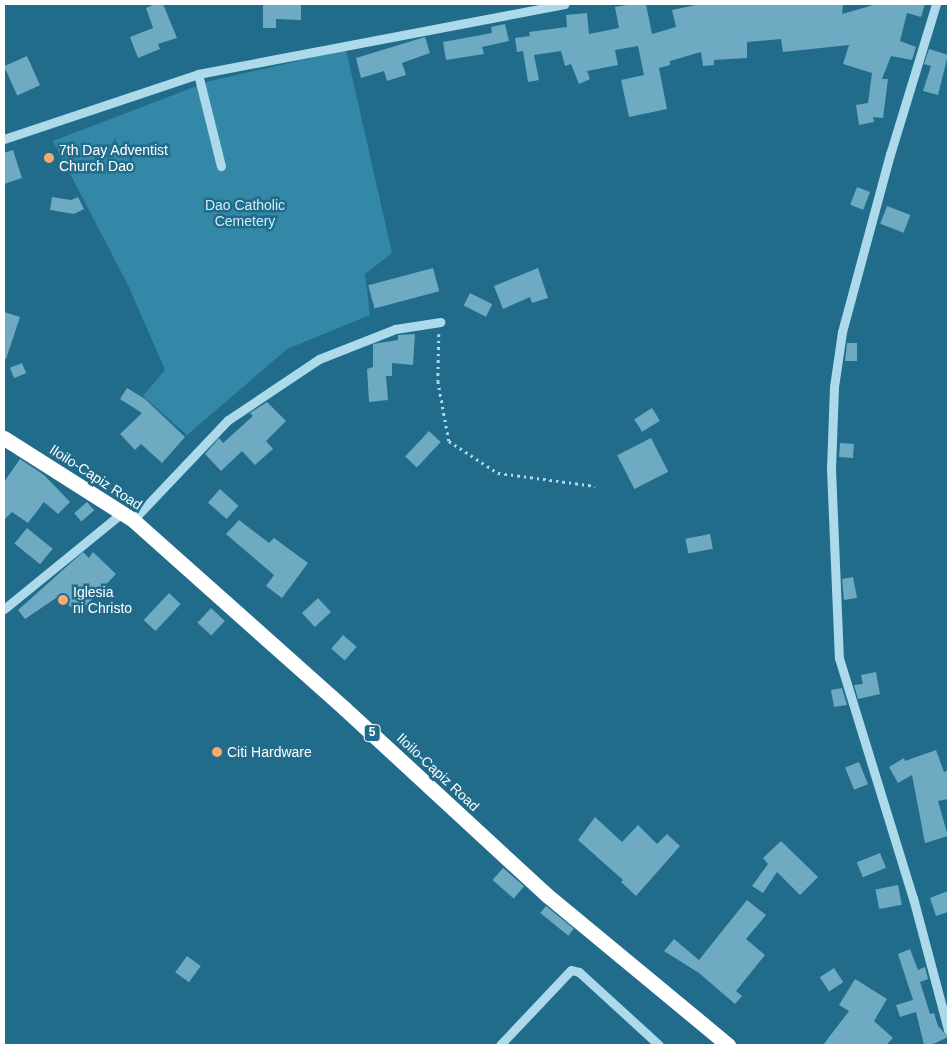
<!DOCTYPE html>
<style>
body{margin:0}
#map{position:relative;width:952px;height:1049px;overflow:hidden;background:#206c8a;font-family:Helvetica,sans-serif}
div>[style]{position:absolute}
[style*='--x']{left:calc(var(--x)*1px);top:calc(var(--y)*1px);width:calc(var(--w)*1px);rotate:calc(var(--a)*1deg)}
.green>*{inset:0;background:#3488a7}
.building>*{inset:0;background:#6eaac1;transform-origin:0 0}
.path>*{height:2.5px;margin-top:-1.25px;transform-origin:0;background:repeating-linear-gradient(90deg,#acdaeb 0 2.5px,transparent 0 6.5px)}
.minor>*{height:9px;margin:-4.5px;padding:0 4.5px;transform-origin:4.5px;border-radius:4.5px;background:#acdaeb}
.highway>*{height:15px;margin:-7.5px;padding:0 7.5px;transform-origin:7.5px;border-radius:7.5px;background:#fff}
.dots>*{width:14px;height:14px;translate:-50% -50%;box-sizing:border-box;border:2px solid #206c8a;border-radius:50%}
span{translate:-50% -50%;white-space:nowrap;text-align:center;line-height:1.15;-webkit-text-stroke:5px #206c8a;paint-order:stroke}
.shield-label span{padding:1px 4px;background:#206c8a;border:1px solid;border-radius:4px;-webkit-text-stroke-width:0}
.shield-label{font-size:12px;color:#fff;font-weight:700}
.poi-label{font-size:14px;color:#fff}
.left{translate:0 -50%;text-align:left}
.park-label{font-size:14px;color:#d1eef8}
.street-label{font-size:14px;color:#fff}
.frame{position:absolute;inset:0;border:5px solid #fff;pointer-events:none}
</style>
<div id="map">
<div class="green">
<i style="clip-path:polygon(346px 50px,392px 253px,365px 274px,370px 315px,287px 349px,187px 435px,143px 396px,165px 370px,129px 287px,53px 141px,210px 81px)"></i>
</div>
<div class="building">
<i style="clip-path:polygon(155px 4px,163px 4px,177px 38px,158px 44px,160px 49px,138px 58px,130px 37px,153px 28px,146px 8px)"></i>
<i style="clip-path:polygon(263px 4px,301px 4px,301px 20px,276px 19px,276px 28px,263px 28px)"></i>
<i style="clip-path:polygon(633px 4px,646px 4px,652px 34px,676px 27px,672px 10px,701px 4px,833px 4px,843px 5px,842px 14px,877px 4px,925px 4px,921px 17px,907px 13px,900px 41px,916px 47px,912px 60px,891px 56px,882px 79px,888px 79px,883px 118px,873px 117px,874px 122px,859px 125px,856px 105px,868px 103px,872px 73px,843px 64px,849px 45px,783px 52px,781px 39px,747px 42px,747px 58px,714px 60px,714px 65px,703px 66px,701px 52px,670px 61px,670px 65px,659px 68px,667px 109px,629px 117px,621px 80px,644px 75px,638px 46px,615px 50px,618px 65px,587px 71px,590px 79px,579px 84px,571px 64px,565px 66px,561px 51px,534px 55px,539px 80px,528px 82px,523px 51px,517px 52px,515px 38px,530px 36px,529px 32px,567px 27px,566px 15px,587px 13px,589px 34px,619px 28px,615px 7px)"></i>
<i style="clip-path:polygon(505px 24px,509px 41px,482px 47px,484px 54px,446px 60px,443px 42px,492px 33px,491px 27px)"></i>
<i style="clip-path:polygon(425px 37px,430px 53px,402px 63px,406px 75px,387px 81px,384px 71px,361px 78px,356px 58px)"></i>
<i style="clip-path:polygon(929px 49px,948px 55px,938px 95px,923px 91px,931px 66px,924px 64px)"></i>
<i style="left:27px;top:56px;width:32px;height:25px;rotate:66deg"></i>
<i style="clip-path:polygon(13px 150px,22px 178px,4px 184px,4px 153px)"></i>
<i style="left:857px;top:187px;width:14px;height:19px;rotate:21deg"></i>
<i style="clip-path:polygon(52px 197px,71px 200px,78px 197px,84px 209px,74px 214px,50px 210px)"></i>
<i style="left:887px;top:206px;width:25px;height:19px;rotate:21deg"></i>
<i style="left:433px;top:268px;width:24px;height:67px;rotate:75deg"></i>
<i style="clip-path:polygon(538px 268px,548px 298px,532px 303px,530px 297px,503px 309px,494px 286px)"></i>
<i style="left:470px;top:293px;width:25px;height:14px;rotate:27deg"></i>
<i style="clip-path:polygon(4px 312px,20px 317px,6px 359px,4px 359px)"></i>
<i style="clip-path:polygon(415px 334px,413px 365px,392px 363px,392px 376px,386px 376px,388px 400px,369px 402px,367px 369px,373px 367px,373px 344px,398px 340px,398px 335px)"></i>
<i style="clip-path:polygon(847px 343px,857px 343px,857px 361px,845px 361px)"></i>
<i style="left:22px;top:363px;width:11px;height:13px;rotate:68deg"></i>
<i style="clip-path:polygon(127px 388px,145px 399px,185px 437px,162px 463px,141px 444px,135px 450px,120px 434px,142px 413px,120px 399px)"></i>
<i style="clip-path:polygon(267px 402px,286px 421px,266px 441px,273px 449px,255px 465px,242px 451px,221px 471px,205px 454px,219px 438px,223px 443px,253px 416px,250px 413px)"></i>
<i style="left:652px;top:408px;width:15px;height:21px;rotate:58deg"></i>
<i style="left:429px;top:431px;width:16px;height:35px;rotate:43deg"></i>
<i style="left:651px;top:438px;width:38px;height:38px;rotate:63deg"></i>
<i style="left:840px;top:443px;width:14px;height:14px;rotate:4deg"></i>
<i style="clip-path:polygon(20px 459px,44px 475px,70px 502px,58px 514px,44px 502px,28px 523px,12px 512px,4px 520px,4px 482px)"></i>
<i style="left:220px;top:489px;width:25px;height:18px;rotate:42deg"></i>
<i style="left:87px;top:502px;width:11px;height:17px;rotate:49deg"></i>
<i style="clip-path:polygon(239px 520px,269px 543px,274px 538px,308px 563px,282px 598px,266px 586px,274px 575px,226px 534px)"></i>
<i style="left:27px;top:528px;width:33px;height:20px;rotate:39deg"></i>
<i style="left:710px;top:534px;width:15px;height:25px;rotate:79deg"></i>
<i style="clip-path:polygon(83px 552px,89px 558px,93px 552px,116px 574px,78px 614px,59px 596px,25px 619px,18px 610px)"></i>
<i style="clip-path:polygon(853px 577px,857px 598px,844px 600px,842px 579px)"></i>
<i style="left:169px;top:593px;width:16px;height:37px;rotate:43deg"></i>
<i style="left:318px;top:598px;width:19px;height:22px;rotate:47deg"></i>
<i style="left:211px;top:608px;width:19px;height:20px;rotate:43deg"></i>
<i style="left:343px;top:635px;width:18px;height:18px;rotate:41deg"></i>
<i style="clip-path:polygon(876px 672px,880px 694px,858px 699px,854px 685px,863px 684px,861px 675px)"></i>
<i style="clip-path:polygon(842px 688px,847px 705px,834px 707px,831px 690px)"></i>
<i style="clip-path:polygon(936px 750px,944px 772px,948px 770px,948px 799px,938px 801px,948px 836px,925px 843px,912px 775px,898px 783px,889px 767px,904px 758px,905px 761px)"></i>
<i style="left:859px;top:762px;width:24px;height:15px;rotate:68deg"></i>
<i style="clip-path:polygon(595px 817px,622px 842px,638px 825px,657px 844px,667px 834px,680px 846px,636px 896px,621px 882px,623px 880px,578px 840px)"></i>
<i style="clip-path:polygon(781px 841px,818px 877px,800px 895px,777px 872px,763px 893px,752px 886px,768px 864px,763px 858px)"></i>
<i style="left:880px;top:853px;width:16px;height:25px;rotate:68deg"></i>
<i style="left:503px;top:868px;width:28px;height:16px;rotate:41deg"></i>
<i style="left:898px;top:885px;width:20px;height:23px;rotate:79deg"></i>
<i style="clip-path:polygon(948px 891px,948px 912px,936px 916px,930px 898px)"></i>
<i style="clip-path:polygon(747px 900px,766px 915px,746px 939px,765px 955px,736px 991px,742px 996px,735px 1004px,699px 973px,664px 951px,674px 939px,699px 960px)"></i>
<i style="left:546px;top:906px;width:36px;height:9px;rotate:39deg"></i>
<i style="clip-path:polygon(910px 949px,918px 970px,925px 967px,928px 979px,920px 982px,930px 1014px,934px 1013px,938px 1026px,948px 1037px,931px 1045px,924px 1045px,916px 1012px,900px 1017px,896px 1005px,913px 1000px,898px 954px)"></i>
<i style="left:187px;top:956px;width:17px;height:20px;rotate:36deg"></i>
<i style="left:834px;top:968px;width:17px;height:17px;rotate:57deg"></i>
<i style="clip-path:polygon(855px 979px,887px 999px,874px 1021px,893px 1038px,886px 1045px,823px 1045px,849px 1011px,839px 1005px)"></i>
</div>
<div class="path">
<i style="--x:439;--y:334;--w:47;--a:91.2"></i>
<i style="--x:438;--y:381;--w:61;--a:79.6"></i>
<i style="--x:449;--y:441;--w:59;--a:33.1"></i>
<i style="--x:498;--y:473;--w:98;--a:7.6"></i>
</div>
<div class="minor">
<i style="--x:936;--y:4;--w:157;--a:107"></i>
<i style="--x:890;--y:154;--w:184;--a:105.1"></i>
<i style="--x:842;--y:332;--w:56;--a:98.3"></i>
<i style="--x:834;--y:387;--w:82;--a:92.1"></i>
<i style="--x:831;--y:469;--w:189;--a:87.6"></i>
<i style="--x:839;--y:658;--w:251;--a:72.9"></i>
<i style="--x:913;--y:898;--w:137;--a:75.1"></i>
<i style="--x:198;--y:74;--w:95;--a:76"></i>
<i style="--x:4;--y:139;--w:205;--a:-18.5"></i>
<i style="--x:198;--y:74;--w:373;--a:-10.8"></i>
<i style="--x:133;--y:520;--w:138;--a:-46.5"></i>
<i style="--x:228;--y:420;--w:110;--a:-33.8"></i>
<i style="--x:319;--y:359;--w:82;--a:-21.5"></i>
<i style="--x:395;--y:329;--w:46;--a:-8.8"></i>
<i style="--x:4;--y:609;--w:154;--a:-39.2"></i>
<i style="--x:500;--y:1045;--w:103;--a:-46.6"></i>
<i style="--x:571;--y:970;--w:8;--a:14"></i>
<i style="--x:579;--y:972;--w:108;--a:42.4"></i>
</div>
<div class="highway">
<i style="--x:4;--y:438;--w:153;--a:32.4"></i>
<i style="--x:133;--y:520;--w:283;--a:41.7"></i>
<i style="--x:344;--y:708;--w:277;--a:42.7"></i>
<i style="--x:548;--y:896;--w:234;--a:39.6"></i>
</div>
<div class="dots">
<i style="left:49px;top:158px;background:#f8a96d"></i>
<i style="left:63px;top:600px;background:#f8a96d"></i>
<i style="left:217px;top:752px;background:#f8a96d"></i>
</div>
<div class="shield-label">
<span style="left:372px;top:733px">5</span>
</div>
<div class="poi-label">
<span class="left" style="left:59px;top:158px">7th Day Adventist<br>Church Dao</span>
<span class="left" style="left:73px;top:600px">Iglesia<br>ni Christo</span>
<span class="left" style="left:227px;top:752px">Citi Hardware</span>
</div>
<div class="park-label">
<span style="left:245px;top:213px">Dao Catholic<br>Cemetery</span>
</div>
<div class="street-label">
<span style="left:96px;top:477px;rotate:33deg">Iloilo-Capiz Road</span>
<span style="left:438px;top:772px;rotate:43deg">Iloilo-Capiz Road</span>
</div>
<div class="frame"></div>
</div>
